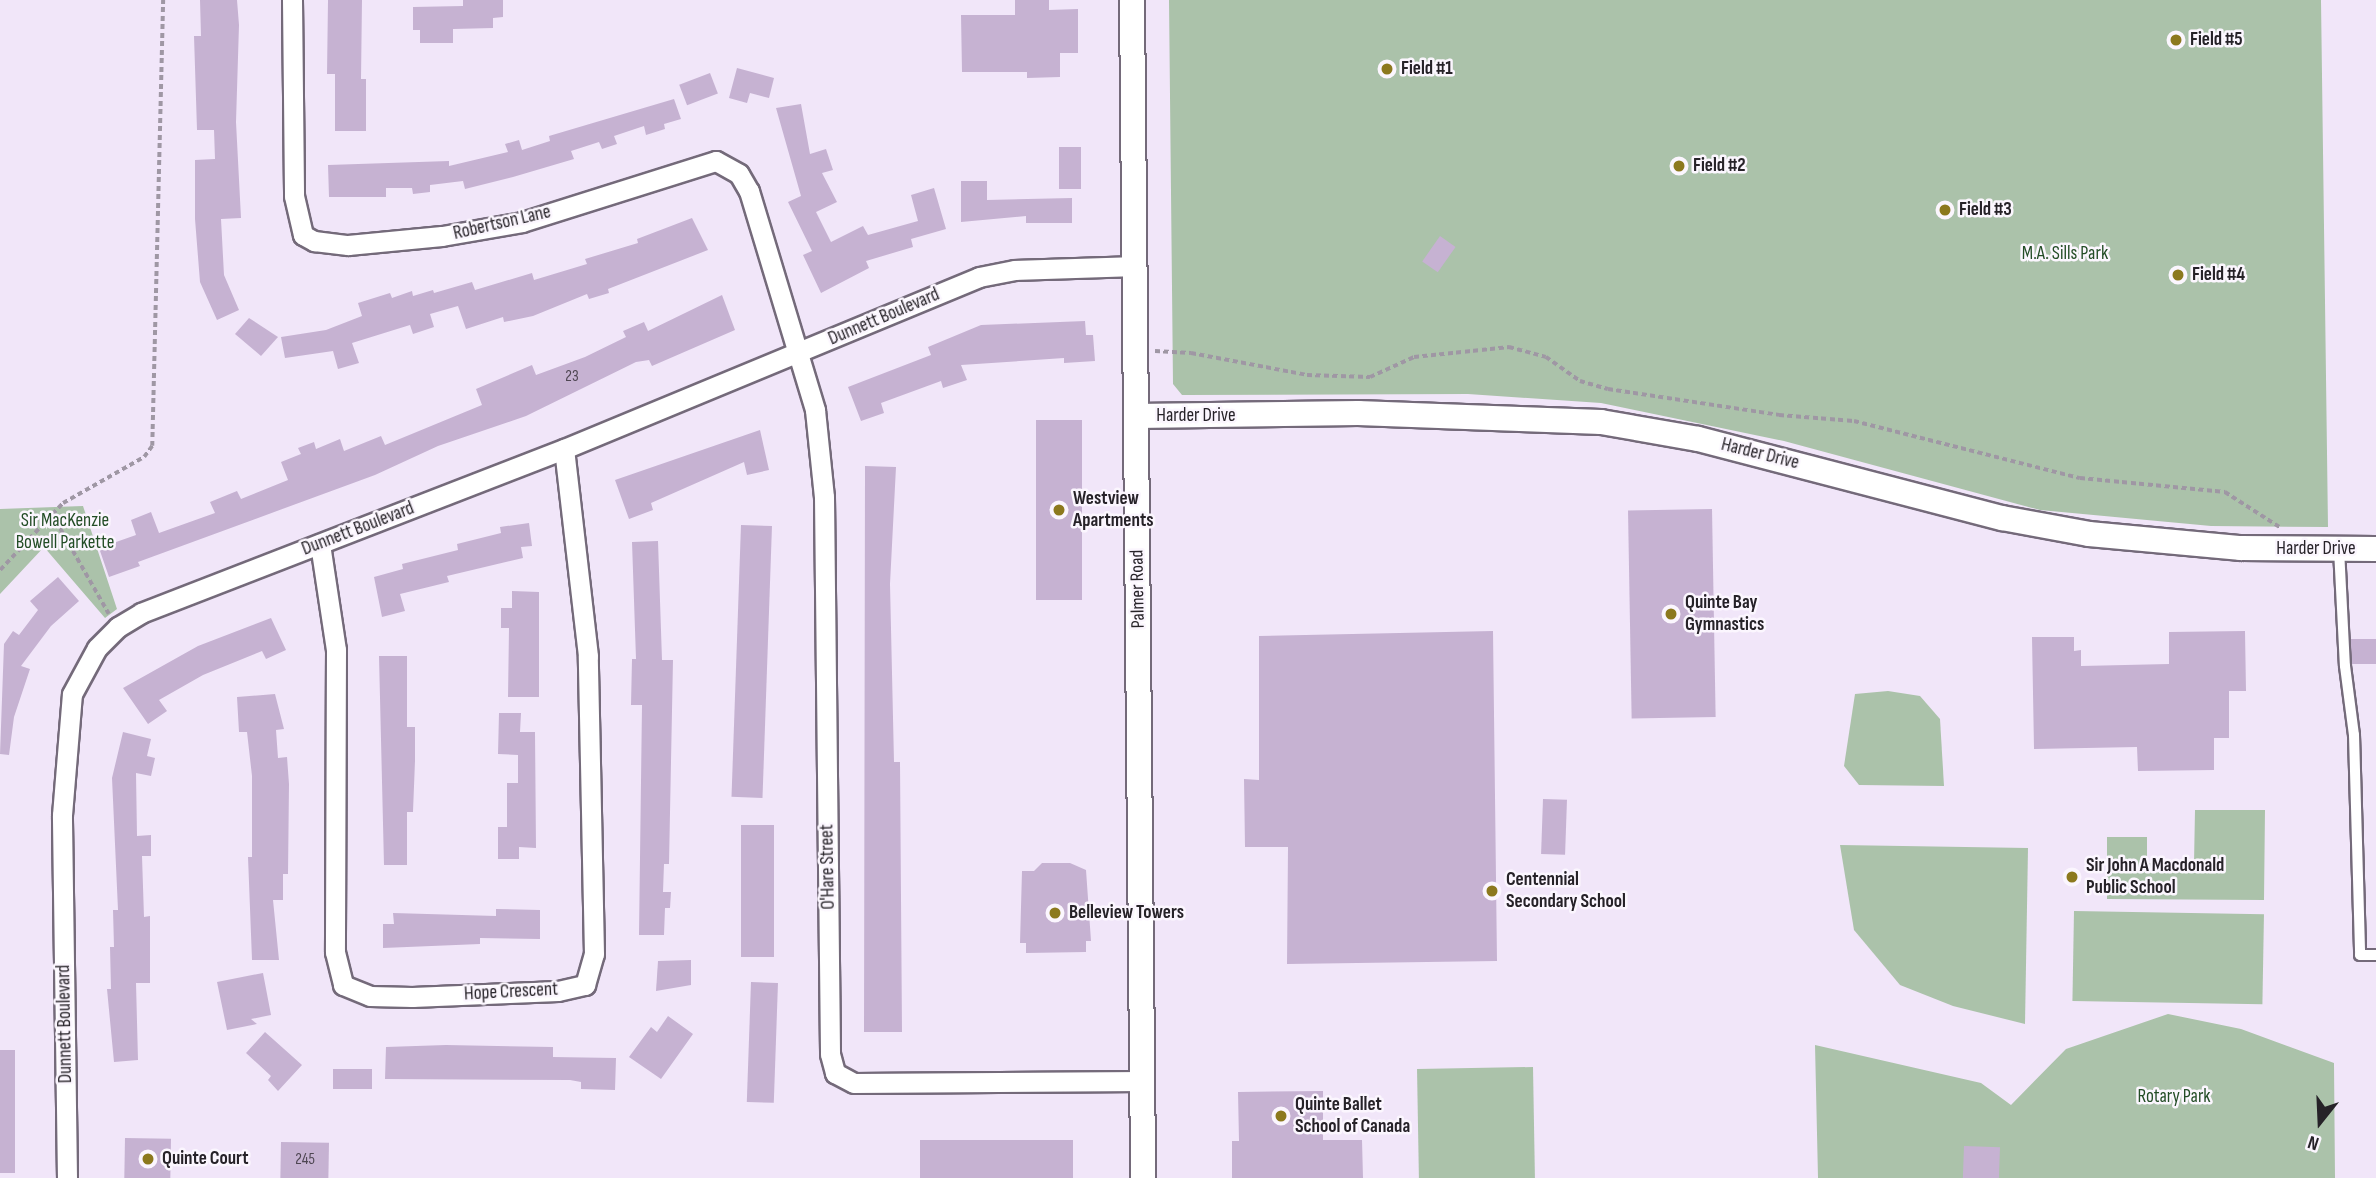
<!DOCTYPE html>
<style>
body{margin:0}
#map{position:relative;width:2376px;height:1178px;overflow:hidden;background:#f1e6f9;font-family:"Sofia Sans Condensed",sans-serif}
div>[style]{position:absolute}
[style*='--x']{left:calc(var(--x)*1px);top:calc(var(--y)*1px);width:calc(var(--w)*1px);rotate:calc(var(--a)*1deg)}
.green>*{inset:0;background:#abc2aa;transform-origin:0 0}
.building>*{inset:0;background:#c6b2d2;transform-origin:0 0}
.path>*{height:3.5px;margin-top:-1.75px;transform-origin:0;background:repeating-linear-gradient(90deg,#9f97a4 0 5px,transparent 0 8.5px)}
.roads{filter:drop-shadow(2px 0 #746a7a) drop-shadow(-2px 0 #746a7a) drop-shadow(0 2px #746a7a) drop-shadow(0 -2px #746a7a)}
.service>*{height:10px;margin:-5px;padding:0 5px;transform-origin:5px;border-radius:5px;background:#fff}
.minor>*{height:19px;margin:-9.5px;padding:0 9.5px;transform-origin:9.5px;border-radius:9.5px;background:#fff}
.tertiary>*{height:24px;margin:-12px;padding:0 12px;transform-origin:12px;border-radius:12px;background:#fff}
.dots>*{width:19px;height:19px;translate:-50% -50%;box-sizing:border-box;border:4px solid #fbf6fe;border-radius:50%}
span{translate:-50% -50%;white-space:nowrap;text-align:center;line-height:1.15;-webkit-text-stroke:5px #fbf6fe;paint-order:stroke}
.number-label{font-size:16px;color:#4e4652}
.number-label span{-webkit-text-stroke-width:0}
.poi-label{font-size:19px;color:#262228;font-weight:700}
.left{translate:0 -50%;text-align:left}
.street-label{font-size:19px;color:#262228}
.park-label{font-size:19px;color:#234d26}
.north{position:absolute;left:2285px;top:1087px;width:70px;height:70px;-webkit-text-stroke:5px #fbf6fe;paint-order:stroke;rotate:198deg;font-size:19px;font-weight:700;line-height:28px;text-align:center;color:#262228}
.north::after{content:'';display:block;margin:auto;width:24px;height:32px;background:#262228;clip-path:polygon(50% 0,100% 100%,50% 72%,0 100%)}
</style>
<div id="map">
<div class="green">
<i style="clip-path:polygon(1169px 0,2321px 0,2328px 527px,2211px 526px,2040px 510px,1784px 441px,1601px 403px,1468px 394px,1182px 395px,1173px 384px)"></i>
<i style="clip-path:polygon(83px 506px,117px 609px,105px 618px,44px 547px,0 594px,0 509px)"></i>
<i style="clip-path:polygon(1888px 691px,1920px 696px,1940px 719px,1944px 786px,1859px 785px,1844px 766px,1855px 694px)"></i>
<i style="clip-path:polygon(2195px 810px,2265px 810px,2264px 900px,2107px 899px,2107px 837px,2147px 837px,2147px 863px,2194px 863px)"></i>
<i style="clip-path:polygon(1840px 845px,2028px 848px,2025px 1024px,1953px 1006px,1900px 985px,1854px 930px)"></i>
<i style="left:2074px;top:911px;width:190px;height:90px;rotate:1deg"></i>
<i style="clip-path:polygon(2168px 1014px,2241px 1029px,2334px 1063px,2335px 1178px,1818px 1178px,1815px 1045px,1981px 1083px,2011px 1105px,2066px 1049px)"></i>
<i style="left:1533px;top:1067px;width:111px;height:116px;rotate:89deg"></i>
</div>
<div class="building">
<i style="clip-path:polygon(200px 0,237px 0,239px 25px,236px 122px,241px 218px,221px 219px,224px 275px,239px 310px,217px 320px,200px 282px,195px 219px,195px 160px,215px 159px,214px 130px,197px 130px,194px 36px,201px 36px)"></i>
<i style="clip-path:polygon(328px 0,362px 0,361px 79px,366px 79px,366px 131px,335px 131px,335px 74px,327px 74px)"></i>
<i style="clip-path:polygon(463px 0,503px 0,503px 17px,493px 18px,493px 28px,453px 29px,453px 43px,420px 43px,420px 30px,413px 30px,413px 7px,463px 6px)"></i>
<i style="clip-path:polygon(1015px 0,1049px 0,1049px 10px,1078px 9px,1078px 53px,1060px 53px,1060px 77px,1027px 78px,1027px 72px,962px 72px,961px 15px,1015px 15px)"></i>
<i style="clip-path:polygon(737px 68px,774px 78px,769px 98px,750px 93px,747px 103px,729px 98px)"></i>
<i style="left:710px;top:73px;width:22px;height:33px;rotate:69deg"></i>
<i style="clip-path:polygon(674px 99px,681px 119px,664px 124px,665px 129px,646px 135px,644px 126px,614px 136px,617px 144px,602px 149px,599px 142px,571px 151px,574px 159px,513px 177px,465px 189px,463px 181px,430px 185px,430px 192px,413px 194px,412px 188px,386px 188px,386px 197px,329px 197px,328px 165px,449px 161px,449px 166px,508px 152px,505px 144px,519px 140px,522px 150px,550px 141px,549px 136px)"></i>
<i style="clip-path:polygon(801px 104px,810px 154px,826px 149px,833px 170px,822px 173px,837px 202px,816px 212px,831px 242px,863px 226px,868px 235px,918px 221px,911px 195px,934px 188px,946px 229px,911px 239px,913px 247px,866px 261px,869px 268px,821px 293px,803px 255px,812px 251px,788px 202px,801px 196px,776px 108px)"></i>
<i style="left:1059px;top:147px;width:22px;height:42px"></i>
<i style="clip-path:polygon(961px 181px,987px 181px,987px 200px,1072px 198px,1072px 223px,1026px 223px,1026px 216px,961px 222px)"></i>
<i style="clip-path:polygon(692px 218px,708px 250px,608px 289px,609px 293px,589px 299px,587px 294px,533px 316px,504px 322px,503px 317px,466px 329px,458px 306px,430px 314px,434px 327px,413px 334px,410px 325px,352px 343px,359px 363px,338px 369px,333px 351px,285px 358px,281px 337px,326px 330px,362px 316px,358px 303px,390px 293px,392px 298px,412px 291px,413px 296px,433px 290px,434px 293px,472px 282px,475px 290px,532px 273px,534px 280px,587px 264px,585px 259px,638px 243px,637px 239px)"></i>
<i style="left:1440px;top:236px;width:19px;height:31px;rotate:35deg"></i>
<i style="clip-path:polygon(722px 295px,735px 330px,652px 366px,649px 360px,636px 362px,526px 416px,438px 446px,375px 475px,138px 562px,140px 566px,109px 577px,99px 548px,136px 535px,131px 520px,151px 512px,159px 533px,215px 513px,210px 502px,237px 491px,241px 499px,288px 480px,281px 462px,301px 454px,298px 448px,314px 442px,316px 449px,340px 439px,344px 451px,381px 436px,385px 445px,482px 405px,476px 389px,532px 365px,536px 375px,585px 357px,626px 337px,623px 331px,644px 322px,648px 331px)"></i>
<i style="clip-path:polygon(249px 318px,278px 337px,261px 356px,235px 334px)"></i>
<i style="clip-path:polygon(1085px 321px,1086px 335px,1093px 335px,1095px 361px,1064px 363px,1064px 358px,961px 365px,967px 380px,943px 388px,941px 381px,881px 403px,884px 413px,861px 421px,848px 387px,931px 355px,928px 347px,981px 325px)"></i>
<i style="left:1036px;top:420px;width:46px;height:180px"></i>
<i style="clip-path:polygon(760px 430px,769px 470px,747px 475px,744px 462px,651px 503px,653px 510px,629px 519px,615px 480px)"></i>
<i style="clip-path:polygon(865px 466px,896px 467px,890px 584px,894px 762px,900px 762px,902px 1032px,864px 1032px)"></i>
<i style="left:1712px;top:509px;width:208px;height:84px;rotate:89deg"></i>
<i style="clip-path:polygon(529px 523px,532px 546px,521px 547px,523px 558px,447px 576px,449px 582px,400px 594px,405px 611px,382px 617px,374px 577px,403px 569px,402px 564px,458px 550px,457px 544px,501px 533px,500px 527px)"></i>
<i style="left:741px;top:525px;width:31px;height:272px;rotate:2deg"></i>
<i style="clip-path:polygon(658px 541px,662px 660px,673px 660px,669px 864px,664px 864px,663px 892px,671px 892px,670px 908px,665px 908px,664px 935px,639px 935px,642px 705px,631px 705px,632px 659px,636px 659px,632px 542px)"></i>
<i style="clip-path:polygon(58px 577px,79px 601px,51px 626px,21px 666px,30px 669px,14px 717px,9px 755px,0 754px,4px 644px,13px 631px,19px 635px,38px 610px,30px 601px)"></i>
<i style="clip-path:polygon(512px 591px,539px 592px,539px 697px,508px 697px,509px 628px,501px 628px,501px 608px,512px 608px)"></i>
<i style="clip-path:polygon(271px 618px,286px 650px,266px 659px,262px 651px,203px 675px,159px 700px,167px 711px,148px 724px,123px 688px,198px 646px)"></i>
<i style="clip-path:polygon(1493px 631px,1497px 961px,1287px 964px,1288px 847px,1245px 847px,1244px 779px,1259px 780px,1259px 636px)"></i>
<i style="clip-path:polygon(2245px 631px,2246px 691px,2229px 691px,2229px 738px,2214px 738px,2214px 770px,2138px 771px,2137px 747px,2034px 749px,2032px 637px,2074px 637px,2074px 651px,2081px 650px,2081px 666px,2169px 664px,2169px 632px)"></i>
<i style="left:2376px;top:639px;width:25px;height:25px;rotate:90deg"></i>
<i style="clip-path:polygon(379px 656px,407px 656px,407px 727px,415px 727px,415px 761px,413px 812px,407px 812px,407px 865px,384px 865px)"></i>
<i style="clip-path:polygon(275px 694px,284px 729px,276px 730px,278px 758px,287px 757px,289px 784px,288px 874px,283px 874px,283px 900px,273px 900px,279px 960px,252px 960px,248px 857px,252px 857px,252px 776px,247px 732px,239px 732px,237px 697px)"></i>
<i style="clip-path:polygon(499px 713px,521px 713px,520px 732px,535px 732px,536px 848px,519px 847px,519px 859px,498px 859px,498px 827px,507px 827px,507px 783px,518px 783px,518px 755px,498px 754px)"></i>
<i style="clip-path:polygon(123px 732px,151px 739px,147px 756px,155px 758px,151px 776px,136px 773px,137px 836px,151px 835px,151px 856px,142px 856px,144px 917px,150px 916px,150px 983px,136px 983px,138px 1060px,114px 1062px,107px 989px,111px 989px,110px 947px,114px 947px,113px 910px,118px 910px,112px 778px)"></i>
<i style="left:1543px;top:799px;width:24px;height:55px;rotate:2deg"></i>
<i style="left:774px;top:825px;width:132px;height:33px;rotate:90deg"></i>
<i style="clip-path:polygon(1042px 863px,1070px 863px,1086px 870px,1091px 941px,1086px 941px,1086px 952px,1026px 953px,1026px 943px,1020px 943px,1022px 871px,1034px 871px)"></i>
<i style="clip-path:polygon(496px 909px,540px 910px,540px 939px,480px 938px,480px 944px,383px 948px,383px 924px,394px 924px,393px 913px,496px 916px)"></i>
<i style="clip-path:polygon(691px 960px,691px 985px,656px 991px,658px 961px)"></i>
<i style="clip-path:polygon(263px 973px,271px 1015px,251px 1019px,257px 1024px,227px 1030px,217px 982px)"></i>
<i style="left:751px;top:982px;width:27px;height:120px;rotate:2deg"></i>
<i style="clip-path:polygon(668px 1016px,693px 1034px,661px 1079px,629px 1057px,651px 1027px,657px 1032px)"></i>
<i style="clip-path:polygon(265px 1032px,302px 1065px,278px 1091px,268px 1080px,271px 1076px,246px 1053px)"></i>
<i style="clip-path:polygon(446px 1045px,553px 1047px,553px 1057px,616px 1058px,615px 1090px,581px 1089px,581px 1082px,570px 1080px,385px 1079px,386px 1047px)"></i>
<i style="left:0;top:1050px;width:15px;height:123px"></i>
<i style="left:333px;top:1069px;width:39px;height:20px"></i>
<i style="clip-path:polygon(1323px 1091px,1323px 1140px,1362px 1140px,1363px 1178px,1232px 1178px,1232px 1141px,1239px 1141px,1238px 1092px)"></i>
<i style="left:125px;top:1138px;width:46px;height:40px;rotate:1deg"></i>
<i style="left:1073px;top:1140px;width:38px;height:153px;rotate:90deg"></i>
<i style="left:281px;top:1142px;width:48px;height:36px;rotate:1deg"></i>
<i style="left:1964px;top:1146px;width:36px;height:32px;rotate:2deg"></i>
</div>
<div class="path">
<i style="--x:1155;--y:351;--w:36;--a:3"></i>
<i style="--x:1191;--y:353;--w:118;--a:10.7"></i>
<i style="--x:1307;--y:375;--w:63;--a:1.8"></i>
<i style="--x:1370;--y:377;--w:48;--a:-24.4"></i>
<i style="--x:1414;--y:357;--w:96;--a:-6"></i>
<i style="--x:1509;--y:347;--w:38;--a:15"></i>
<i style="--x:1546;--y:357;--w:42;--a:35.2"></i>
<i style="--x:1580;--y:381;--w:29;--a:16"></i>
<i style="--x:1608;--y:389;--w:173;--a:8.6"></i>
<i style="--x:1779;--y:415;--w:75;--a:4.6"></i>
<i style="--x:1854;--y:421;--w:233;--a:14.2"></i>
<i style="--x:2080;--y:478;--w:146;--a:5.5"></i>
<i style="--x:2225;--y:492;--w:67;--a:32.7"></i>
<i style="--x:52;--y:514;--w:115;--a:60.3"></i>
<i style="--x:0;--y:570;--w:92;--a:-46.8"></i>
<i style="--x:63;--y:503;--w:93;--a:-29.6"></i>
<i style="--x:144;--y:457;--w:14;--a:-54"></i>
<i style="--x:152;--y:446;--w:446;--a:-88.6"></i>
</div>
<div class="roads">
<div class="service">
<i style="--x:2339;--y:549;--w:117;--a:87.1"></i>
<i style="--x:2345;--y:666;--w:70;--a:82.6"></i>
<i style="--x:2354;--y:735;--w:220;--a:88.4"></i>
<i style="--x:2360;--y:955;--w:16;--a:0"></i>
</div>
<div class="minor">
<i style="--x:292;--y:0;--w:196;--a:89.4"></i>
<i style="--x:294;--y:196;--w:40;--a:77"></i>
<i style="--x:303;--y:235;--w:13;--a:29"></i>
<i style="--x:314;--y:241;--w:34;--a:7"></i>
<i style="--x:348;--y:245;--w:94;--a:-5.5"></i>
<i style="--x:442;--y:236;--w:81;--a:-9.9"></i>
<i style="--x:522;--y:222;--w:203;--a:-17.5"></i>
<i style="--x:716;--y:161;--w:26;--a:29"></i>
<i style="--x:739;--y:174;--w:20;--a:60"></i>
<i style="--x:749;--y:191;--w:229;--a:73.2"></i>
<i style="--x:815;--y:410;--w:87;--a:84.1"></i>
<i style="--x:824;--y:497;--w:557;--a:89.38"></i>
<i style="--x:830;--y:1054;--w:20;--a:75"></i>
<i style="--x:835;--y:1073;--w:21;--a:28"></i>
<i style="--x:854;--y:1083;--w:289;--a:-0.4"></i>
<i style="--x:320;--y:544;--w:107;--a:81.4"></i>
<i style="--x:336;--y:650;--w:302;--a:90.2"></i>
<i style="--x:335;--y:952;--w:34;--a:76"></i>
<i style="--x:343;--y:985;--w:29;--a:22"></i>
<i style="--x:370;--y:996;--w:42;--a:1.4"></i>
<i style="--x:412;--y:997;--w:146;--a:-2.4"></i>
<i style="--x:558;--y:991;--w:28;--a:-13"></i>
<i style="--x:585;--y:985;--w:32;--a:-74"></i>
<i style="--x:594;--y:954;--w:298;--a:-91.2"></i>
<i style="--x:588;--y:656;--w:208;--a:-96.6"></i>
<i style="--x:67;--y:1178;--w:363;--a:-90.8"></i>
<i style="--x:62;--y:815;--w:121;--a:-85.3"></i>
<i style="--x:72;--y:694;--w:52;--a:-61.5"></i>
<i style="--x:97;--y:648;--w:30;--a:-45"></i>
<i style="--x:118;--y:627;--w:27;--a:-31"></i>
<i style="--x:141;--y:613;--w:454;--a:-21.2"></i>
<i style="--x:564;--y:449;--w:449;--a:-22.5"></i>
<i style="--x:979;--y:277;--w:37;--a:-11"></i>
<i style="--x:1015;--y:270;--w:120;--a:-1.9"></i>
</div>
<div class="tertiary">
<i style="--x:1132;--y:0;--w:1178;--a:89.46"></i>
<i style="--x:1136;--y:416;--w:222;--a:-0.8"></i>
<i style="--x:1358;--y:413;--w:243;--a:2.1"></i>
<i style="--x:1601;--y:422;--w:98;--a:9.9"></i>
<i style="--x:1698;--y:439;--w:314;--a:14.6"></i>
<i style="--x:2002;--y:518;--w:88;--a:10.4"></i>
<i style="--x:2089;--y:534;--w:153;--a:5.3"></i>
<i style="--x:2241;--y:548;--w:135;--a:0.4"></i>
</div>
</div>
<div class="dots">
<i style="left:2176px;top:40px;background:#8c791e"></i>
<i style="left:1387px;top:69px;background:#8c791e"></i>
<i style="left:1679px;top:166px;background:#8c791e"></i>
<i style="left:1945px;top:210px;background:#8c791e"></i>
<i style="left:2178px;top:275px;background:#8c791e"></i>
<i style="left:1059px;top:510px;background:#8c791e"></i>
<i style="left:1671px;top:614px;background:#8c791e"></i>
<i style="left:2072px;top:877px;background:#8c791e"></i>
<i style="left:1492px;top:891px;background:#8c791e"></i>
<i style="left:1055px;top:913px;background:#8c791e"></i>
<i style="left:1281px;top:1116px;background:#8c791e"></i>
<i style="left:148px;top:1159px;background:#8c791e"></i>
</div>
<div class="number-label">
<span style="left:572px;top:377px">23</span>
<span style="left:305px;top:1160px">245</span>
</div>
<div class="poi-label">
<span class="left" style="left:2190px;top:40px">Field #5</span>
<span class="left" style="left:1401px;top:69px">Field #1</span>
<span class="left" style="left:1693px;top:166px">Field #2</span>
<span class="left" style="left:1959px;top:210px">Field #3</span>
<span class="left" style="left:2192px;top:275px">Field #4</span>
<span class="left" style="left:1073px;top:510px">Westview<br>Apartments</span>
<span class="left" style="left:1685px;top:614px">Quinte Bay<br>Gymnastics</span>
<span class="left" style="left:2086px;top:877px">Sir John A Macdonald<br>Public School</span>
<span class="left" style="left:1506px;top:891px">Centennial<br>Secondary School</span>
<span class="left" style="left:1069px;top:913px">Belleview Towers</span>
<span class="left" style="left:1295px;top:1116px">Quinte Ballet<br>School of Canada</span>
<span class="left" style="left:162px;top:1159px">Quinte Court</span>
</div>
<div class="street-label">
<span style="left:502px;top:223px;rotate:-13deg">Robertson Lane</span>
<span style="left:884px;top:317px;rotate:-23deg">Dunnett Boulevard</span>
<span style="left:1196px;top:416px">Harder Drive</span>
<span style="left:1760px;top:454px;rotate:14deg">Harder Drive</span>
<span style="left:358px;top:529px;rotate:-21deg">Dunnett Boulevard</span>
<span style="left:2316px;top:549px">Harder Drive</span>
<span style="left:1138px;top:589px;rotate:-91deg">Palmer Road</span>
<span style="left:828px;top:867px;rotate:-91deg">O'Hare Street</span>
<span style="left:511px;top:992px;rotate:-3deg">Hope Crescent</span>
<span style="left:65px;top:1024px;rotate:-91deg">Dunnett Boulevard</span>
</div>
<div class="park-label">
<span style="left:2065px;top:254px">M.A. Sills Park</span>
<span style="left:65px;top:532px">Sir MacKenzie<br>Bowell Parkette</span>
<span style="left:2174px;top:1097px">Rotary Park</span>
</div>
<div class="north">N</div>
</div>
